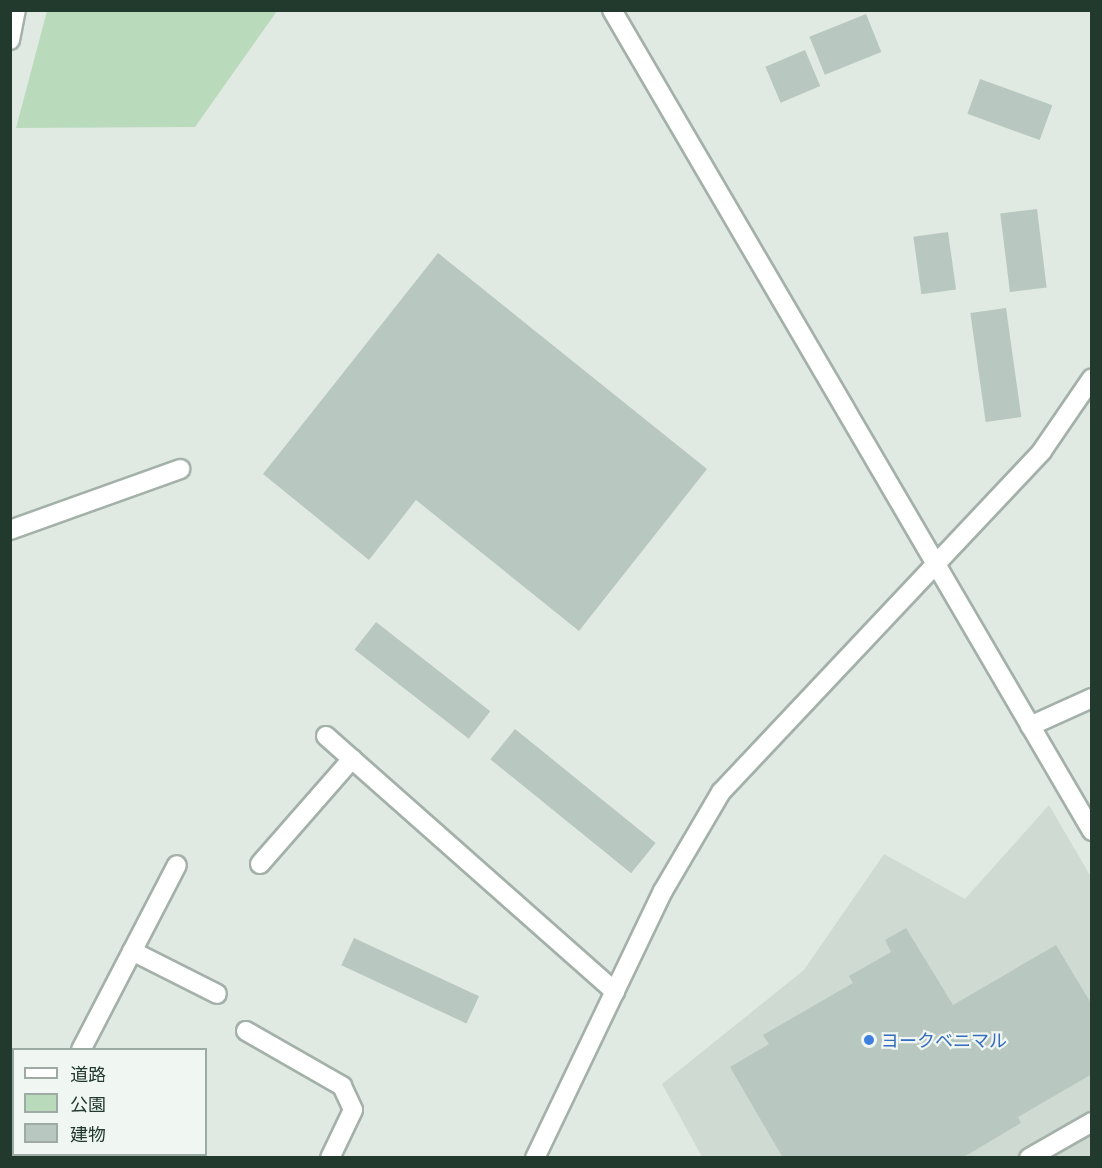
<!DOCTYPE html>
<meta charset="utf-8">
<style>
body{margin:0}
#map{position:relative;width:1102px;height:1168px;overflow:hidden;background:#e0eae3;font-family:Manrope,"Noto Sans JP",sans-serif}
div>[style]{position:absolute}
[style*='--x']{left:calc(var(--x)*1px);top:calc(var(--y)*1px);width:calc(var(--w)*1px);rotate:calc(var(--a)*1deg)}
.built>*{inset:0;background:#cedad2}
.green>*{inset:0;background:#badabc}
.building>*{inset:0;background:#b8c7bf;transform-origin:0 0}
.roads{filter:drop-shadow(2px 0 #a3b1a9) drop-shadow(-2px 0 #a3b1a9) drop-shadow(0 2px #a3b1a9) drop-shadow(0 -2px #a3b1a9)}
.minor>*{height:18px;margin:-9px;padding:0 9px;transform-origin:9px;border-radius:9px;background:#fff}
.dots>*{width:16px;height:16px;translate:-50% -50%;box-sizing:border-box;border:3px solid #f0f7f2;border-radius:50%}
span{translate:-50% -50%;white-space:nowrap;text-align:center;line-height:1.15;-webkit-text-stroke:4.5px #f0f7f2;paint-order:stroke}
.shop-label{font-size:18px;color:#366cbe}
.left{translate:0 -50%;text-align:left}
.frame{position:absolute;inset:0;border:12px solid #22392e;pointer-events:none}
.legend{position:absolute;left:12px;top:1048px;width:195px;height:108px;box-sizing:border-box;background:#f0f7f2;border:2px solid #9eaba4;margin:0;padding:8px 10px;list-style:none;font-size:18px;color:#22392e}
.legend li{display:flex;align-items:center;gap:12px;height:30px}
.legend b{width:30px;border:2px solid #9eaba4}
</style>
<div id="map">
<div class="built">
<i style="clip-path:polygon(1049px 805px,1091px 877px,1091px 1157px,702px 1157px,662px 1084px,804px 970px,884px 854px,965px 899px)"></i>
</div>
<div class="green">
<i style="clip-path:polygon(47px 11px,47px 10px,277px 11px,195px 127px,16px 128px)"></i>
</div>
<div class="building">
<i style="left:866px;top:14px;width:41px;height:61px;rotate:68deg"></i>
<i style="left:805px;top:50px;width:39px;height:43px;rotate:67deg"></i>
<i style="left:980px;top:79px;width:77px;height:37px;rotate:20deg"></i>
<i style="left:1037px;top:209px;width:79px;height:37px;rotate:83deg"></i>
<i style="left:948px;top:232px;width:58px;height:35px;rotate:82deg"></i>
<i style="clip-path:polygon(438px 253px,707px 469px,579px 631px,416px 500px,369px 560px,263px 474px)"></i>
<i style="left:1006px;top:308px;width:110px;height:36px;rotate:82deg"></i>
<i style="left:376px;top:622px;width:145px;height:35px;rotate:38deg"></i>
<i style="left:515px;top:729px;width:181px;height:39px;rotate:39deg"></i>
<i style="clip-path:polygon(906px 928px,953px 1005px,1056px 945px,1092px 1005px,1092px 1074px,1018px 1117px,1021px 1123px,962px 1158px,783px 1158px,730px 1067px,769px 1044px,763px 1035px,853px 983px,849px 976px,891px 952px,885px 940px)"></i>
<i style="left:354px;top:938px;width:138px;height:30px;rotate:25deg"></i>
</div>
<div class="roads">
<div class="minor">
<i style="--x:612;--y:10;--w:951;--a:59.69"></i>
<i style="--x:10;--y:40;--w:31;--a:-79"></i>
<i style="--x:10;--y:530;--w:181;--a:-19.7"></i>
<i style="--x:1030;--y:726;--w:68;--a:-24.3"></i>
<i style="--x:326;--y:736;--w:386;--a:41.5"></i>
<i style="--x:260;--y:864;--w:140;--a:-48.8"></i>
<i style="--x:132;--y:951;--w:95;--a:26.8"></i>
<i style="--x:246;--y:1031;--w:111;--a:29.8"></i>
<i style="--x:342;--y:1086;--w:26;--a:65"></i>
<i style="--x:353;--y:1110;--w:53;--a:115.6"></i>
<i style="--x:81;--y:1050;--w:208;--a:-62.6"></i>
<i style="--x:10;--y:1097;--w:4;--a:14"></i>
<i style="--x:114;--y:1154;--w:6;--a:39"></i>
<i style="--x:535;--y:1158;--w:296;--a:-64.4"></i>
<i style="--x:663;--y:891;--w:115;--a:-59.6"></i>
<i style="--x:721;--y:792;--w:468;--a:-46.7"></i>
<i style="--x:1042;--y:451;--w:88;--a:-55.6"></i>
<i style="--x:1029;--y:1158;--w:73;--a:-29.7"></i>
</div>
</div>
<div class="dots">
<i style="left:869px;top:1040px;background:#3f7fe0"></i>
</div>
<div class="shop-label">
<span class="left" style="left:881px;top:1040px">ヨークベニマル</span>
</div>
<div class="frame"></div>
<ul class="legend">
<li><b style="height:8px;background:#fff"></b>道路</li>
<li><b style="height:16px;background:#badabc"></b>公園</li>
<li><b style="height:16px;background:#b8c7bf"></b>建物</li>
</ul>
</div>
